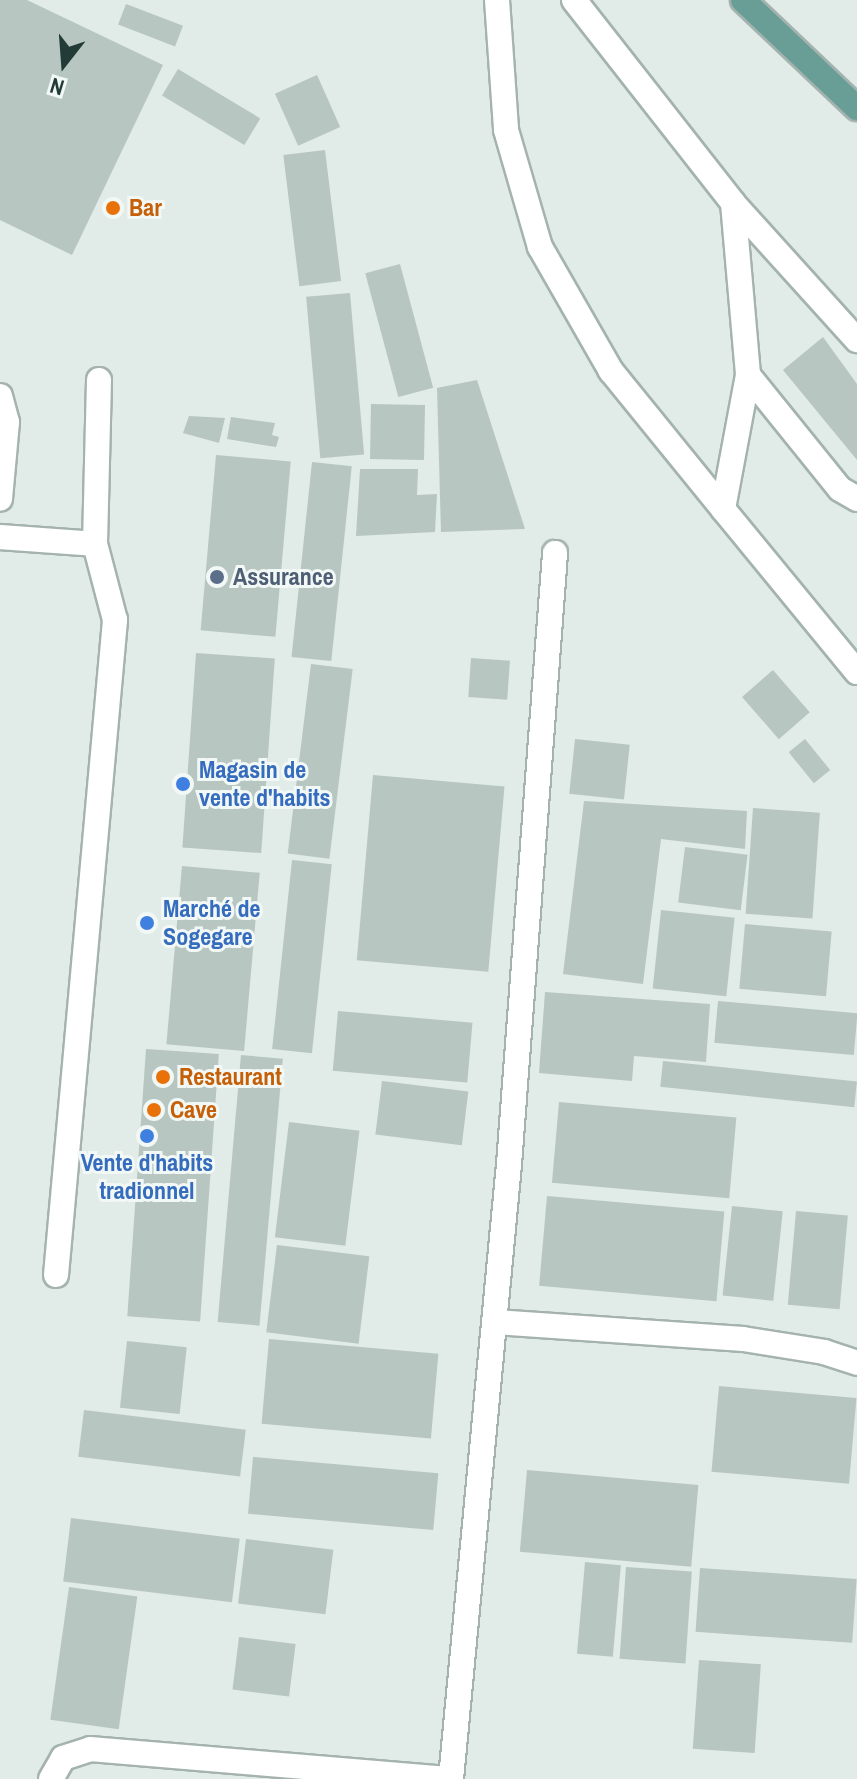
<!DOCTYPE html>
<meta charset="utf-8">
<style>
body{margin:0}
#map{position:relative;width:857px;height:1779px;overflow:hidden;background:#e1ebe8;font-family:"Archivo Narrow",sans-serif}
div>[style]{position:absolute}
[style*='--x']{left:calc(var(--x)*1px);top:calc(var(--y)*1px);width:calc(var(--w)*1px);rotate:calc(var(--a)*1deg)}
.building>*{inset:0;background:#b7c6c1;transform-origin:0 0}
.roads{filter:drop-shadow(2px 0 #a4b3af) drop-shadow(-2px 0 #a4b3af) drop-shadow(0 2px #a4b3af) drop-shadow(0 -2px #a4b3af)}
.minor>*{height:24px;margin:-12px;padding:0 12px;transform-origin:12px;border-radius:12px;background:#fff}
.major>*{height:24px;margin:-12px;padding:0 12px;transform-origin:12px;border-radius:12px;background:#689e96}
.dots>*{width:22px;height:22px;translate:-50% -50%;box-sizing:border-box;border:4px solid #f2f8f5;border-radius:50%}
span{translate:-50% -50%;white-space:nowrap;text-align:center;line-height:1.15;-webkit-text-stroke:6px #f2f8f5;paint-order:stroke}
.food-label{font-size:24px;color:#c56008;font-weight:700}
.left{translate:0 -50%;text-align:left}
.service-label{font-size:24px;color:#4e5e75;font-weight:700}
.shop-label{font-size:24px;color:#366cbe;font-weight:700}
.north{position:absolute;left:24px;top:24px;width:80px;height:80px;-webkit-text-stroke:6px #f2f8f5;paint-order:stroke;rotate:197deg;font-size:22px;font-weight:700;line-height:32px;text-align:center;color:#233b37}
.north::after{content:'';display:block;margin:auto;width:28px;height:36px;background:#233b37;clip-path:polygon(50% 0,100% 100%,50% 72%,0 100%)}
</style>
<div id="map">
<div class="building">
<i style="clip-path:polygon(0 0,27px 0,163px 65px,72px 255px,0 220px)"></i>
<i style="left:126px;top:4px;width:61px;height:22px;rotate:21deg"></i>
<i style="left:178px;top:69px;width:96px;height:31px;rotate:31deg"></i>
<i style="left:317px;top:75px;width:57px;height:46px;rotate:66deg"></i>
<i style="left:325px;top:150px;width:132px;height:42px;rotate:83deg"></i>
<i style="left:400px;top:264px;width:128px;height:36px;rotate:75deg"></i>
<i style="left:350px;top:293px;width:162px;height:44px;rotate:85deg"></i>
<i style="clip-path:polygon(823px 337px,857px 384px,857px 460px,783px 370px)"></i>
<i style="clip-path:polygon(477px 380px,525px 529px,441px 532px,437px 388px)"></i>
<i style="left:371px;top:404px;width:54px;height:55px;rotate:1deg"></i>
<i style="clip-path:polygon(189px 416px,225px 418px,219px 443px,183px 433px)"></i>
<i style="clip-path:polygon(231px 417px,275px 423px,272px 435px,279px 437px,276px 447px,227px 439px)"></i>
<i style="left:216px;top:455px;width:75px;height:176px;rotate:5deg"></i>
<i style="left:312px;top:462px;width:40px;height:196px;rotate:6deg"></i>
<i style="clip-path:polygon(360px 469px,418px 469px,417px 495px,437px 494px,435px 532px,356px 536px)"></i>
<i style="left:196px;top:653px;width:79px;height:195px;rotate:4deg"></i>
<i style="left:471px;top:658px;width:39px;height:39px;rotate:4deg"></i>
<i style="left:311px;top:664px;width:42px;height:191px;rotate:7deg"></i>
<i style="left:773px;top:670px;width:56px;height:41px;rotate:49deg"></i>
<i style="left:575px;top:739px;width:55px;height:55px;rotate:6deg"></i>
<i style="left:805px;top:739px;width:40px;height:21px;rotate:51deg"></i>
<i style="left:373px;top:775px;width:132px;height:186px;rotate:5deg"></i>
<i style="clip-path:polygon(584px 801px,747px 811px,745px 849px,661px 839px,643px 984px,563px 974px)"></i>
<i style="left:753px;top:808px;width:67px;height:106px;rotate:4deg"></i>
<i style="left:685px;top:847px;width:63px;height:56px;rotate:7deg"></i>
<i style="left:292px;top:860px;width:40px;height:190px;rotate:6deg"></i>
<i style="left:182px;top:866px;width:78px;height:179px;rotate:5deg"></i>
<i style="left:661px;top:910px;width:74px;height:79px;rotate:6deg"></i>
<i style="left:745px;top:924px;width:87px;height:65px;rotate:5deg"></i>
<i style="clip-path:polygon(545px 992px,710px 1004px,706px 1062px,634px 1056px,632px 1081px,539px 1073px)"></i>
<i style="left:718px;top:1001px;width:140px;height:42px;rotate:5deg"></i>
<i style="left:338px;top:1011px;width:135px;height:60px;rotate:5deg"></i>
<i style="left:146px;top:1049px;width:73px;height:268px;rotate:4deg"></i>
<i style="left:241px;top:1055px;width:42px;height:268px;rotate:5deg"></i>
<i style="left:663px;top:1061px;width:195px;height:26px;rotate:6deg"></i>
<i style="left:382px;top:1081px;width:87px;height:54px;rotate:7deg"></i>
<i style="left:559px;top:1102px;width:178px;height:81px;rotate:5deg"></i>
<i style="left:289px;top:1122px;width:71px;height:116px;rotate:7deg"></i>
<i style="left:547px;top:1196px;width:178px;height:90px;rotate:5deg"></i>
<i style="left:732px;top:1206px;width:51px;height:90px;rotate:6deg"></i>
<i style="left:796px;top:1211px;width:52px;height:94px;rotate:5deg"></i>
<i style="left:277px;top:1245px;width:93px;height:88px;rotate:7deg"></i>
<i style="left:269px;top:1339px;width:170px;height:85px;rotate:5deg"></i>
<i style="left:127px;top:1341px;width:60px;height:67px;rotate:6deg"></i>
<i style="left:719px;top:1386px;width:138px;height:86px;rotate:5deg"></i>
<i style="left:84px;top:1410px;width:163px;height:47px;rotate:7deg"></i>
<i style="left:253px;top:1457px;width:186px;height:57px;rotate:5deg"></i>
<i style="left:527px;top:1470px;width:172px;height:82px;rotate:5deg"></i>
<i style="left:71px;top:1518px;width:170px;height:64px;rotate:7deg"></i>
<i style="left:246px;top:1539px;width:88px;height:65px;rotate:7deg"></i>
<i style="left:585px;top:1562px;width:36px;height:92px;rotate:5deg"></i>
<i style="left:626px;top:1567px;width:66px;height:92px;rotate:4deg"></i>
<i style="left:700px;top:1568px;width:157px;height:64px;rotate:4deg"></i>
<i style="left:69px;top:1587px;width:69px;height:134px;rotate:8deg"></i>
<i style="left:239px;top:1637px;width:57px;height:53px;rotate:7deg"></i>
<i style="left:699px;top:1660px;width:62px;height:89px;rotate:4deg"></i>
</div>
<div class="roads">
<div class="minor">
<i style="--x:497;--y:0;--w:130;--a:86"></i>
<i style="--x:506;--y:130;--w:122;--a:73.8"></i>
<i style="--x:540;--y:247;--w:143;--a:60.2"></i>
<i style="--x:611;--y:371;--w:178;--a:50.9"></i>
<i style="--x:574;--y:0;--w:258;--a:51.9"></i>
<i style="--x:733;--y:203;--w:173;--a:85"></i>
<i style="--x:748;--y:375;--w:146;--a:51.1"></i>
<i style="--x:840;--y:489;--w:20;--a:30"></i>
<i style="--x:733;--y:203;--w:185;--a:47.9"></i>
<i style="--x:748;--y:375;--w:136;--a:100.6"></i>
<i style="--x:723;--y:509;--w:211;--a:50.6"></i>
<i style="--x:0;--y:396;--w:27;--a:75"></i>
<i style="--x:7;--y:422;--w:77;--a:95.2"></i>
<i style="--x:0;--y:537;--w:95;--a:4.2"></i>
<i style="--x:56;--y:1275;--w:658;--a:-84.85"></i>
<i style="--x:115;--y:620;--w:79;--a:-104.7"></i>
<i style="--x:95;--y:544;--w:164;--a:-88.6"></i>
<i style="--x:495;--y:1322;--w:249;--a:3.9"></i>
<i style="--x:743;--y:1339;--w:82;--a:9.1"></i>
<i style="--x:824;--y:1352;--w:35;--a:18"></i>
<i style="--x:51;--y:1779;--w:24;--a:-60"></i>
<i style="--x:63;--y:1758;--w:28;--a:-18"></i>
<i style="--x:90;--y:1749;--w:362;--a:4.8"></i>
<i style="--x:451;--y:1779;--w:618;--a:-84.61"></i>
<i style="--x:509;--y:1164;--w:613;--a:-85.69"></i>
</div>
<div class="major">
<i style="--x:743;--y:0;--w:157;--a:43.5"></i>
</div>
</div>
<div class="dots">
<i style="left:113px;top:208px;background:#e8710a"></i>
<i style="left:217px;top:577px;background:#5c6f8a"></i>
<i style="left:183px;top:784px;background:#3f7fe0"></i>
<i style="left:147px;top:923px;background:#3f7fe0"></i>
<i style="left:163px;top:1077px;background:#e8710a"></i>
<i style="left:154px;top:1110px;background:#e8710a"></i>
<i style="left:147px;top:1136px;background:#3f7fe0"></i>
</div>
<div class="food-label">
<span class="left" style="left:129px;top:208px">Bar</span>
<span class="left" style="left:179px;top:1077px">Restaurant</span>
<span class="left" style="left:170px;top:1110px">Cave</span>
</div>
<div class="service-label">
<span class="left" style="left:233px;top:577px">Assurance</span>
</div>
<div class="shop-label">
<span class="left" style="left:199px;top:784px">Magasin de<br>vente d'habits</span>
<span class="left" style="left:163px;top:923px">Marché de<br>Sogegare</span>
<span style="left:147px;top:1177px">Vente d'habits<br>tradionnel</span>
</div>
<div class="north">N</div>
</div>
